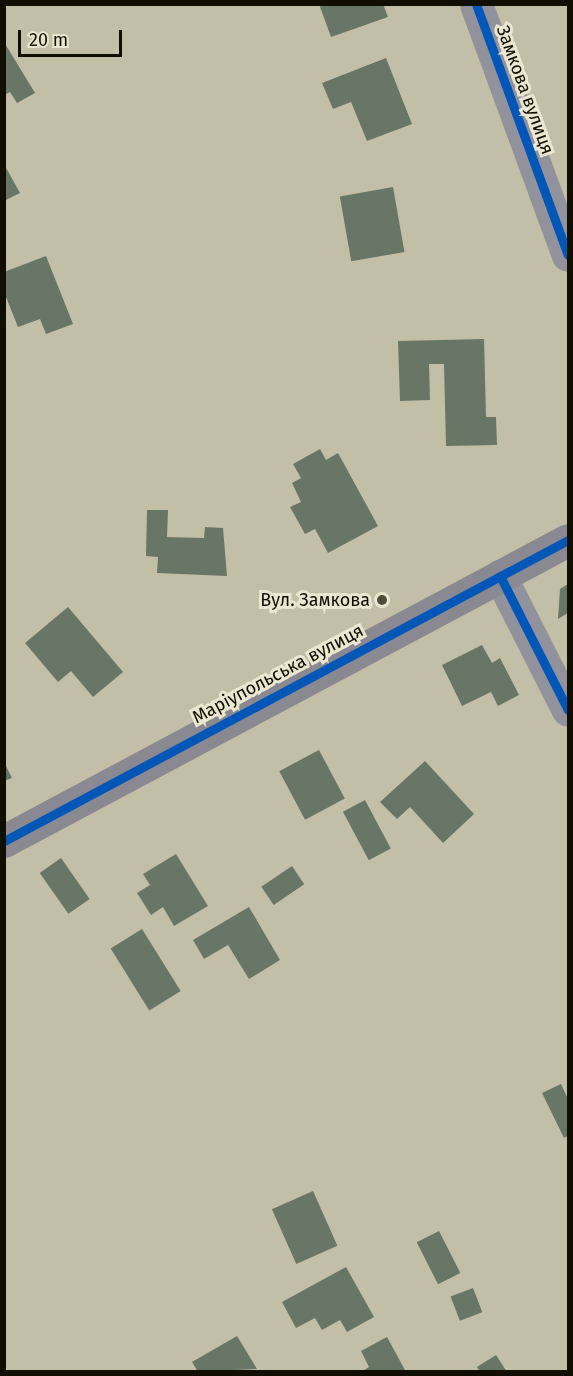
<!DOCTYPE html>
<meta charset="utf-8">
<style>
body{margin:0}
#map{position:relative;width:573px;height:1376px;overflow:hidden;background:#c3bfa6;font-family:"Fira Sans",sans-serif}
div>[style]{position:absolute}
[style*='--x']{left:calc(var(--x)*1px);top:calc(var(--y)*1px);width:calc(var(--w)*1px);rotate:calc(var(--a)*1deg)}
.building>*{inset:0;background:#687665;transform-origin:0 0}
.minor>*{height:33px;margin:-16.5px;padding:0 16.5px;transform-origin:16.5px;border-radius:16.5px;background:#91929c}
.major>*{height:33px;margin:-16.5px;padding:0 16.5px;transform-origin:16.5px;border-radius:16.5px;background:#8a8992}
.cycleway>*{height:9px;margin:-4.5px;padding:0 4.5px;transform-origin:4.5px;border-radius:4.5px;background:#0057b8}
.dots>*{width:16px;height:16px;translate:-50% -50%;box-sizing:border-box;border:3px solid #ebe7d0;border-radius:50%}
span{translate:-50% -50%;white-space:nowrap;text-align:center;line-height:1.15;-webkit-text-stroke:6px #ebe7d0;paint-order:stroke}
.street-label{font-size:18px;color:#100d01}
.poi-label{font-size:18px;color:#100d01}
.right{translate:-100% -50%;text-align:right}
.frame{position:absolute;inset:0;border:6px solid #100d01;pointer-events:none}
.scale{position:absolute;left:18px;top:30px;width:104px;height:27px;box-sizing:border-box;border:3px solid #100d01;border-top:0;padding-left:8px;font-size:18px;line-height:21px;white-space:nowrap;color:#100d01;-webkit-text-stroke:4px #ebe7d0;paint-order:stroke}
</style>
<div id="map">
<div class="building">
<i style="clip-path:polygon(319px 4px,383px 4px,388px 17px,331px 37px)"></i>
<i style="clip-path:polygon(4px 42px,35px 93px,17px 103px,10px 92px,4px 95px)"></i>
<i style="clip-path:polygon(386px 58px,412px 124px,367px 141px,351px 102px,333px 109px,322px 83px)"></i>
<i style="clip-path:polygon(4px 164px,20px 193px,4px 201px)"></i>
<i style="left:393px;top:187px;width:66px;height:54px;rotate:80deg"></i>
<i style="clip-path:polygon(46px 256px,73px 324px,46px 334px,40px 319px,18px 327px,4px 292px,4px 272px)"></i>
<i style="clip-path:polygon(484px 339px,486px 417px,496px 417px,497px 445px,446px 446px,444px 364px,429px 364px,430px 400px,400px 401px,398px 341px)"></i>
<i style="clip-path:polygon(320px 449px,326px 460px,338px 453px,378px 526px,328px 553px,315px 529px,305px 534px,290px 507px,301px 502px,292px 483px,301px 478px,293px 464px)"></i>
<i style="clip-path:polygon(147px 510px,168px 510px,167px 537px,204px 538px,205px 527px,223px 528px,227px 576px,157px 573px,158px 557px,146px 556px)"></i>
<i style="clip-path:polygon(568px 584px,568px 613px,558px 619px,560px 589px)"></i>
<i style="clip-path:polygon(68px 607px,123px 672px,93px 697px,71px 671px,58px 682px,25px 643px)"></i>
<i style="clip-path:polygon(482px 645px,492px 663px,500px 658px,519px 695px,498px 706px,491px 692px,462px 706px,442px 665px)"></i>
<i style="left:319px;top:750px;width:55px;height:45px;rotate:62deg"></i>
<i style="clip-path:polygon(425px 761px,474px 814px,443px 843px,410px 807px,397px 819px,380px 802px)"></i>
<i style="clip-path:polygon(4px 762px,12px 778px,4px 781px)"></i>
<i style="left:365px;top:800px;width:55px;height:25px;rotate:62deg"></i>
<i style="clip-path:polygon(176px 854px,208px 906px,174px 926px,163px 907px,151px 915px,137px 893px,150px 885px,143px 874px)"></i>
<i style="left:61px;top:858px;width:50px;height:26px;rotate:55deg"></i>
<i style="left:292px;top:866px;width:22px;height:37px;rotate:56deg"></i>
<i style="clip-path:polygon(249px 907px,280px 960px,249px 979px,228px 945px,204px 959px,193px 940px)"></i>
<i style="left:142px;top:929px;width:73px;height:37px;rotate:58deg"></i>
<i style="clip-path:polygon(561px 1084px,568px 1099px,568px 1136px,564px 1138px,542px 1093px)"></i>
<i style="left:313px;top:1191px;width:60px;height:45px;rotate:66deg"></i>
<i style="left:439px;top:1231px;width:47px;height:25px;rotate:63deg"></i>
<i style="clip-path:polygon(346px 1267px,374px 1317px,347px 1332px,340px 1320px,322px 1330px,315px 1318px,296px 1328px,282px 1302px)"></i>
<i style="left:473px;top:1288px;width:26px;height:24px;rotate:69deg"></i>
<i style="clip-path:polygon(237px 1336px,257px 1369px,198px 1372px,192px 1362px)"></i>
<i style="clip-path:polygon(387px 1337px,406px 1372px,361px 1372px,369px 1367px,361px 1351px)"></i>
<i style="clip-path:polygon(496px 1355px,507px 1372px,480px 1372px,477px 1367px)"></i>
</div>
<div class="minor">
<i style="--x:476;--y:4;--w:267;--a:69.9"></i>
<i style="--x:500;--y:576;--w:150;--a:63.1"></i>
</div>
<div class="major">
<i style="--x:4;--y:841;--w:639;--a:-28.09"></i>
</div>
<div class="cycleway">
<i style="--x:476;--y:4;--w:267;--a:69.9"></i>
<i style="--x:500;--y:576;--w:150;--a:63.1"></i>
<i style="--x:4;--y:841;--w:639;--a:-28.09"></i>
</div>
<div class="dots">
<i style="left:382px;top:600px;background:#4f4b3b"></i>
</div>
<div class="street-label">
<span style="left:525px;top:90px;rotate:70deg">Замкова вулиця</span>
<span style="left:278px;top:674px;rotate:-28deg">Маріупольська вулиця</span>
</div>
<div class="poi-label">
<span class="right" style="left:370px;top:600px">Вул. Замкова</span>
</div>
<div class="frame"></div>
<div class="scale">20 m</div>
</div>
